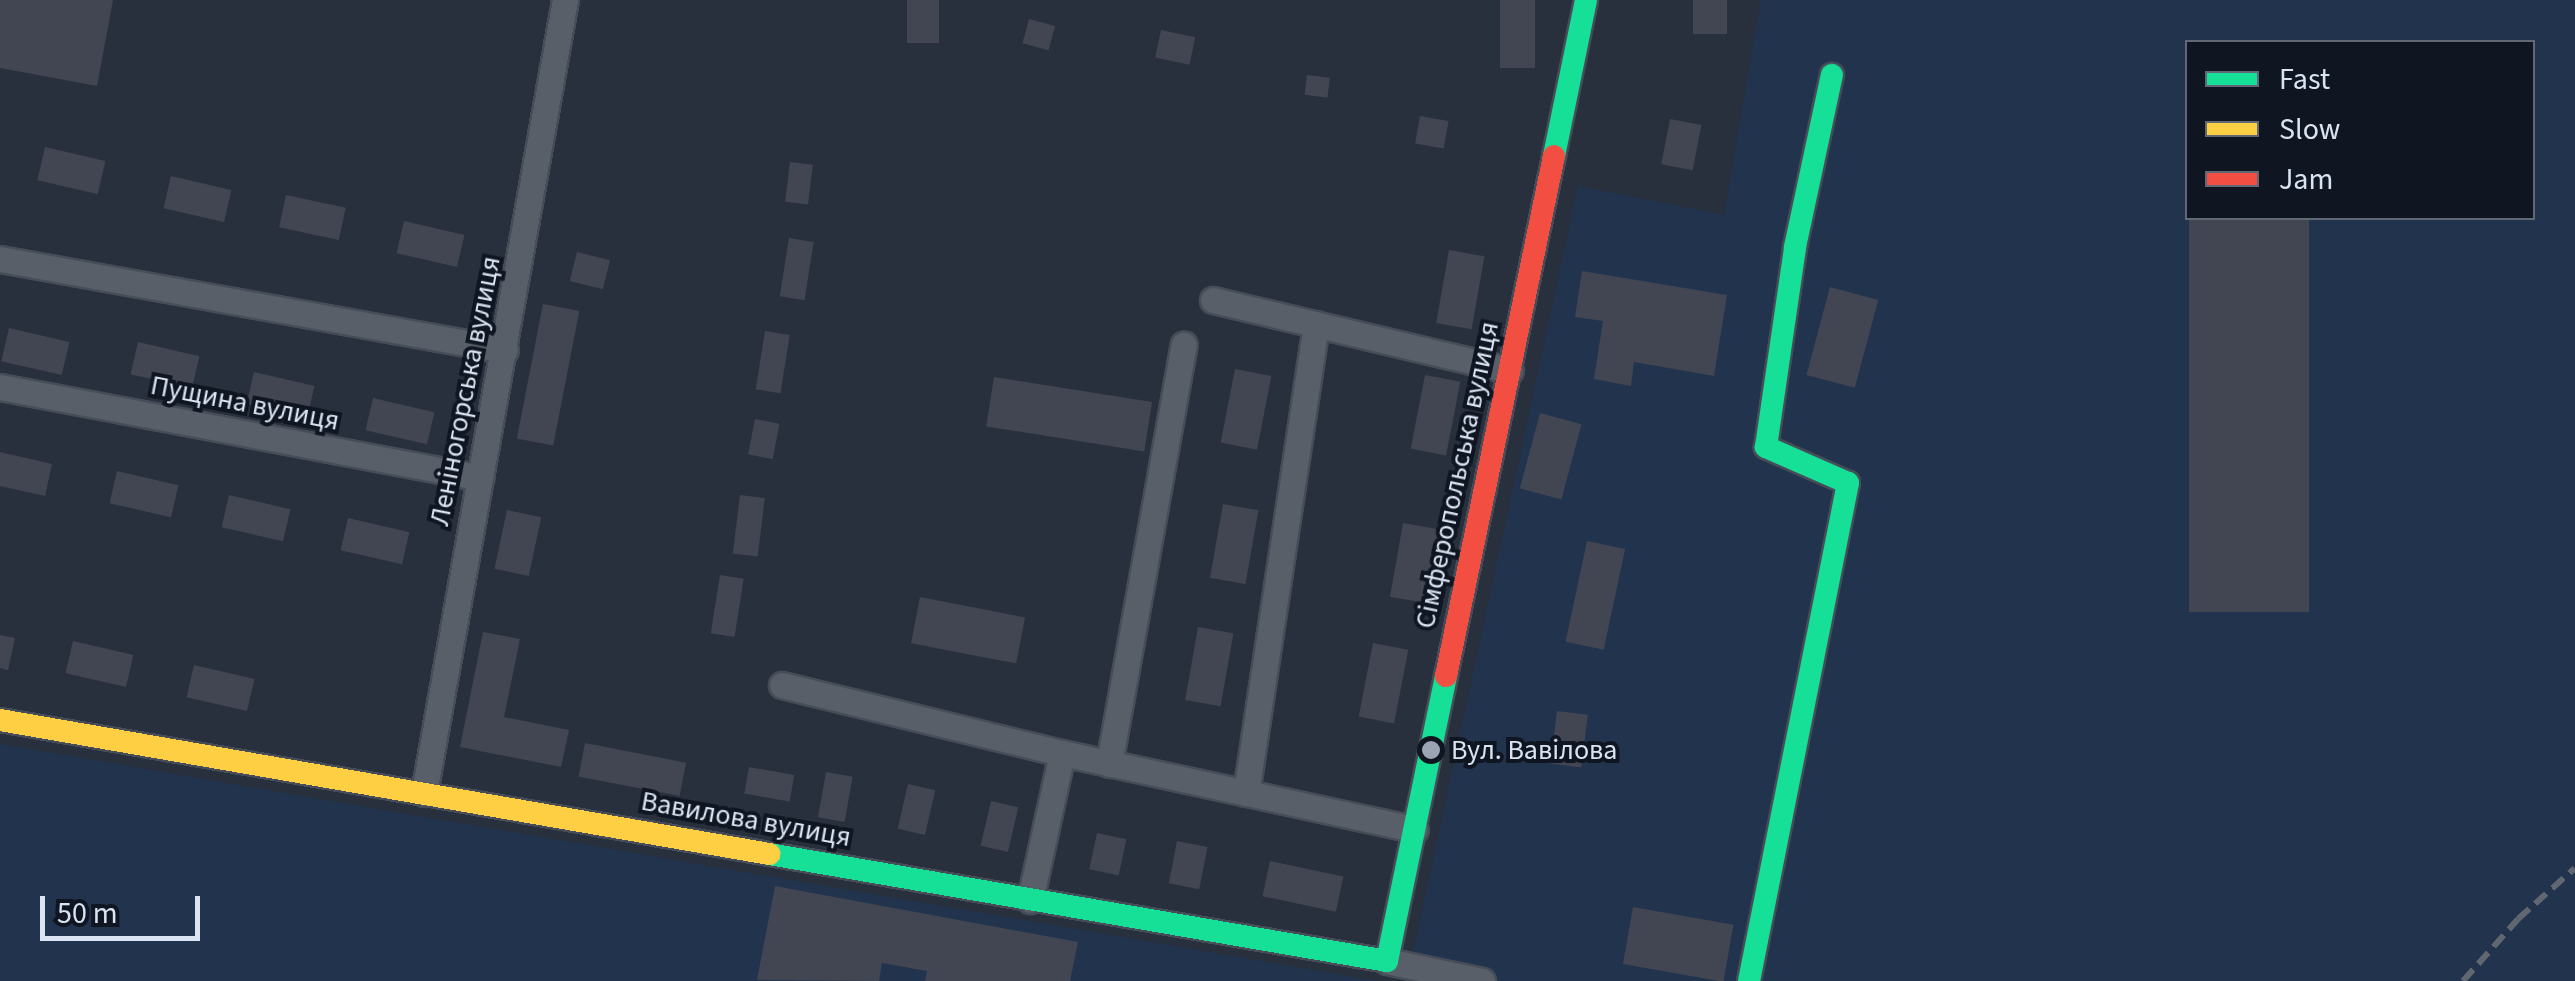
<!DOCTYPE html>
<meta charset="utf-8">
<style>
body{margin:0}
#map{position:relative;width:2575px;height:981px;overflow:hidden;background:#28303d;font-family:"Source Sans 3",sans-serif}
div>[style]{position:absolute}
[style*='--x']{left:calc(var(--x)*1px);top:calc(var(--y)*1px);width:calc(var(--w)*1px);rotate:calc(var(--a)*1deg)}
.built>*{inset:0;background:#21334d}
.building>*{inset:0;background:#424652;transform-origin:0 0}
.roads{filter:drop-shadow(2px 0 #464d58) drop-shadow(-2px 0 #464d58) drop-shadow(0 2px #464d58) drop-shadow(0 -2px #464d58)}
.street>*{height:25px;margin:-12.5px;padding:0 12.5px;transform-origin:12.5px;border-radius:12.5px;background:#585f68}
.fast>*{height:22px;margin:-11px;padding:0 11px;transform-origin:11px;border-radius:11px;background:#16e098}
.slow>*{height:22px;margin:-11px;padding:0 11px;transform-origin:11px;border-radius:11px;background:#ffcf43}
.jam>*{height:22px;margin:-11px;padding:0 11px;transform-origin:11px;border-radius:11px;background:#f24e42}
.rail>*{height:6px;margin-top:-3px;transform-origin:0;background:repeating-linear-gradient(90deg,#606770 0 15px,transparent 0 23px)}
.dots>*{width:28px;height:28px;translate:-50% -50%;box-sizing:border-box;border:5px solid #0f1621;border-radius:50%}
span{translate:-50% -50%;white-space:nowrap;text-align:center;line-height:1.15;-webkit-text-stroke:8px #0f1621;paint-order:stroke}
.street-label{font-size:28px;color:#d9e3f2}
.poi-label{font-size:28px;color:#d9e3f2}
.left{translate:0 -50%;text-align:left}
.legend{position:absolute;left:2185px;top:40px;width:350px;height:180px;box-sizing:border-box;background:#0f1621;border:2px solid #606875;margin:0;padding:12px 18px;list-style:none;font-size:30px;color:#d9e3f2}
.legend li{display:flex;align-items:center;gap:20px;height:50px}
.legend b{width:50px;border:2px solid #606875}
.scale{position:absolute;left:40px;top:896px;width:160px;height:45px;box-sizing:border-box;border:5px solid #d9e3f2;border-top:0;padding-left:12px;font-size:30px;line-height:35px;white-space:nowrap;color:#d9e3f2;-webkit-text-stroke:8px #0f1621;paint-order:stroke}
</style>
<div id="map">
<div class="built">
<i style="clip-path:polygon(evenodd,1761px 0,2575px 0,2575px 981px,1407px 981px,1578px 186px,1724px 215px,1761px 0,2188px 42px,2532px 42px,2532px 218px,2188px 218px,2188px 42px)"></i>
<i style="clip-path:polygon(0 744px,1378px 981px,0 981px)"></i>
</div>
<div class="building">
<i style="clip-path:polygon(0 0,113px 0,97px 86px,0 68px)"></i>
<i style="left:907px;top:0;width:32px;height:43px"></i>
<i style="left:1500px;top:0;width:35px;height:68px"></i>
<i style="left:1693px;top:0;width:34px;height:34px"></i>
<i style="left:1029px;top:19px;width:27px;height:25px;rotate:15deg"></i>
<i style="left:1161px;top:30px;width:35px;height:28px;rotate:12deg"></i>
<i style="left:1307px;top:75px;width:23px;height:20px;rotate:7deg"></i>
<i style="left:1420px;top:116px;width:29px;height:28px;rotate:10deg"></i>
<i style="left:1670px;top:119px;width:32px;height:46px;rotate:11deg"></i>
<i style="left:45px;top:147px;width:62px;height:34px;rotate:13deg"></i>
<i style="left:790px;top:162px;width:23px;height:40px;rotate:7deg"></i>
<i style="left:171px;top:176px;width:62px;height:33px;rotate:13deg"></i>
<i style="left:286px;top:195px;width:61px;height:33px;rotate:12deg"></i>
<i style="left:2189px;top:218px;width:120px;height:394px"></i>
<i style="left:404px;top:221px;width:62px;height:33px;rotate:13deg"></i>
<i style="left:789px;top:238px;width:25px;height:59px;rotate:9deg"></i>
<i style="left:1449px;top:250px;width:36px;height:74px;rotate:10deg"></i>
<i style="left:577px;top:252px;width:34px;height:30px;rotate:14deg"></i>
<i style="clip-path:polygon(1582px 271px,1727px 295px,1714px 376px,1634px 362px,1631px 386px,1594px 379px,1603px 321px,1575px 317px)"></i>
<i style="left:1830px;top:287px;width:50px;height:91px;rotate:15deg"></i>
<i style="left:543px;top:304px;width:37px;height:137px;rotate:11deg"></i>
<i style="left:9px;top:328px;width:62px;height:34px;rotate:13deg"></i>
<i style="left:765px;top:331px;width:25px;height:59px;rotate:9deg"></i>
<i style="left:138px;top:342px;width:63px;height:33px;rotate:13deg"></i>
<i style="left:1235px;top:369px;width:37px;height:75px;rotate:11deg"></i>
<i style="left:254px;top:372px;width:62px;height:33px;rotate:13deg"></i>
<i style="left:1425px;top:375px;width:36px;height:75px;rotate:11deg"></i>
<i style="left:994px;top:377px;width:160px;height:50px;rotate:9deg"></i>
<i style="left:373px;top:398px;width:63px;height:33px;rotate:13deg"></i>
<i style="left:1540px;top:413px;width:43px;height:78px;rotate:15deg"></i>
<i style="left:755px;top:419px;width:25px;height:36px;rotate:11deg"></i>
<i style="clip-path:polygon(0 452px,52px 464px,45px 496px,0 486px)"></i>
<i style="left:117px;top:471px;width:63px;height:33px;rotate:13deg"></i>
<i style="left:229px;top:495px;width:63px;height:33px;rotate:13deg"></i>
<i style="left:740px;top:495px;width:25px;height:59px;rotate:7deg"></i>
<i style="left:1223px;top:504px;width:36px;height:75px;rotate:10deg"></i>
<i style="left:507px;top:510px;width:35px;height:60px;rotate:12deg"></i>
<i style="left:348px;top:518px;width:63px;height:33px;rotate:13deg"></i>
<i style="left:1403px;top:523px;width:36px;height:75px;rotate:10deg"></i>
<i style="left:1587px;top:541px;width:39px;height:103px;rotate:12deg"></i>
<i style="left:720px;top:575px;width:24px;height:59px;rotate:9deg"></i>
<i style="left:920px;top:597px;width:107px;height:47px;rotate:11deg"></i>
<i style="left:1198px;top:627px;width:36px;height:74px;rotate:10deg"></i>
<i style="clip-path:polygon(483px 632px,520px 639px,504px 717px,569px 730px,561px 767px,460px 747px)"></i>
<i style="clip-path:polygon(0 635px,15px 638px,8px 670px,0 668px)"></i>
<i style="left:73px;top:641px;width:62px;height:33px;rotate:13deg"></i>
<i style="left:1373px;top:643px;width:36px;height:75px;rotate:11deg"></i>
<i style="left:194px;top:665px;width:62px;height:33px;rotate:13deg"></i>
<i style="left:1557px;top:711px;width:31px;height:53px;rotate:7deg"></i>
<i style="left:585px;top:743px;width:103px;height:34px;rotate:11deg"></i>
<i style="left:749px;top:767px;width:46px;height:27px;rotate:10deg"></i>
<i style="left:826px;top:772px;width:27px;height:46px;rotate:10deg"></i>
<i style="left:908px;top:784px;width:28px;height:46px;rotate:13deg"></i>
<i style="left:991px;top:801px;width:28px;height:46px;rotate:13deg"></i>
<i style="left:1097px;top:833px;width:30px;height:37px;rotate:12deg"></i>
<i style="left:1177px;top:841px;width:31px;height:43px;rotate:11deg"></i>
<i style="left:1270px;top:861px;width:75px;height:36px;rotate:12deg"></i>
<i style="clip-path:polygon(775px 886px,1078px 942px,1070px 981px,925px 981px,927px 971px,882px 963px,879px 981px,757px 980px)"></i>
<i style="left:1633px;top:907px;width:102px;height:58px;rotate:10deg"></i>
</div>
<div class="roads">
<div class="street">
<i style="--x:0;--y:259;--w:513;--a:10.21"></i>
<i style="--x:1213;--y:300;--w:305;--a:13.3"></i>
<i style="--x:0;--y:387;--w:489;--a:10.7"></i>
<i style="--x:782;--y:685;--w:288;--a:13.7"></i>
<i style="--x:1109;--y:764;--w:426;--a:-79.9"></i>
<i style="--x:424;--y:793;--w:805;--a:-79.92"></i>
<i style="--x:1246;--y:793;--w:474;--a:-81.5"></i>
<i style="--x:1030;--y:900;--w:150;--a:-77.7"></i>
<i style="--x:1062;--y:753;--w:361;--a:12.2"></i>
<i style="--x:1387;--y:961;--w:97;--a:11.9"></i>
</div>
<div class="fast">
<i style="--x:1554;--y:156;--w:159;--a:-78.4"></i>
<i style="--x:769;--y:854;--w:627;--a:9.82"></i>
<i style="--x:1387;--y:961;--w:291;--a:-78.3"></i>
<i style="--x:1749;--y:981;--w:508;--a:-78.76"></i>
<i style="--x:1848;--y:483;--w:90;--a:-156.3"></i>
<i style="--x:1766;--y:447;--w:202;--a:-81.7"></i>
<i style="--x:1795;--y:247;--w:176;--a:-77.9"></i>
</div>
<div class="slow">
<i style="--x:0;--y:720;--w:781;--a:9.88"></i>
</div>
<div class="jam">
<i style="--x:1446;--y:676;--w:531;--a:-78.27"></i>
</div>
</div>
<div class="rail">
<i style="--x:2463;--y:981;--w:83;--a:-48.4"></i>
<i style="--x:2518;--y:919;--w:76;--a:-41.8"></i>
</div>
<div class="dots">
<i style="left:1431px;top:750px;background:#9ba4b3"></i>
</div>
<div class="street-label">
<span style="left:465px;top:391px;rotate:-79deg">Леніногорська вулиця</span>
<span style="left:245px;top:403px;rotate:11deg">Пущина вулиця</span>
<span style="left:1457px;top:475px;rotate:-78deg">Сімферопольська вулиця</span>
<span style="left:746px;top:819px;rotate:10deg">Вавилова вулиця</span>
</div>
<div class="poi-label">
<span class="left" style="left:1451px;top:750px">Вул. Вавілова</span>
</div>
<ul class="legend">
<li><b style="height:12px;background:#16e098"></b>Fast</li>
<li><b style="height:12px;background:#ffcf43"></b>Slow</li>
<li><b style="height:12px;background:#f24e42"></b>Jam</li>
</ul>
<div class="scale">50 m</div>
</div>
